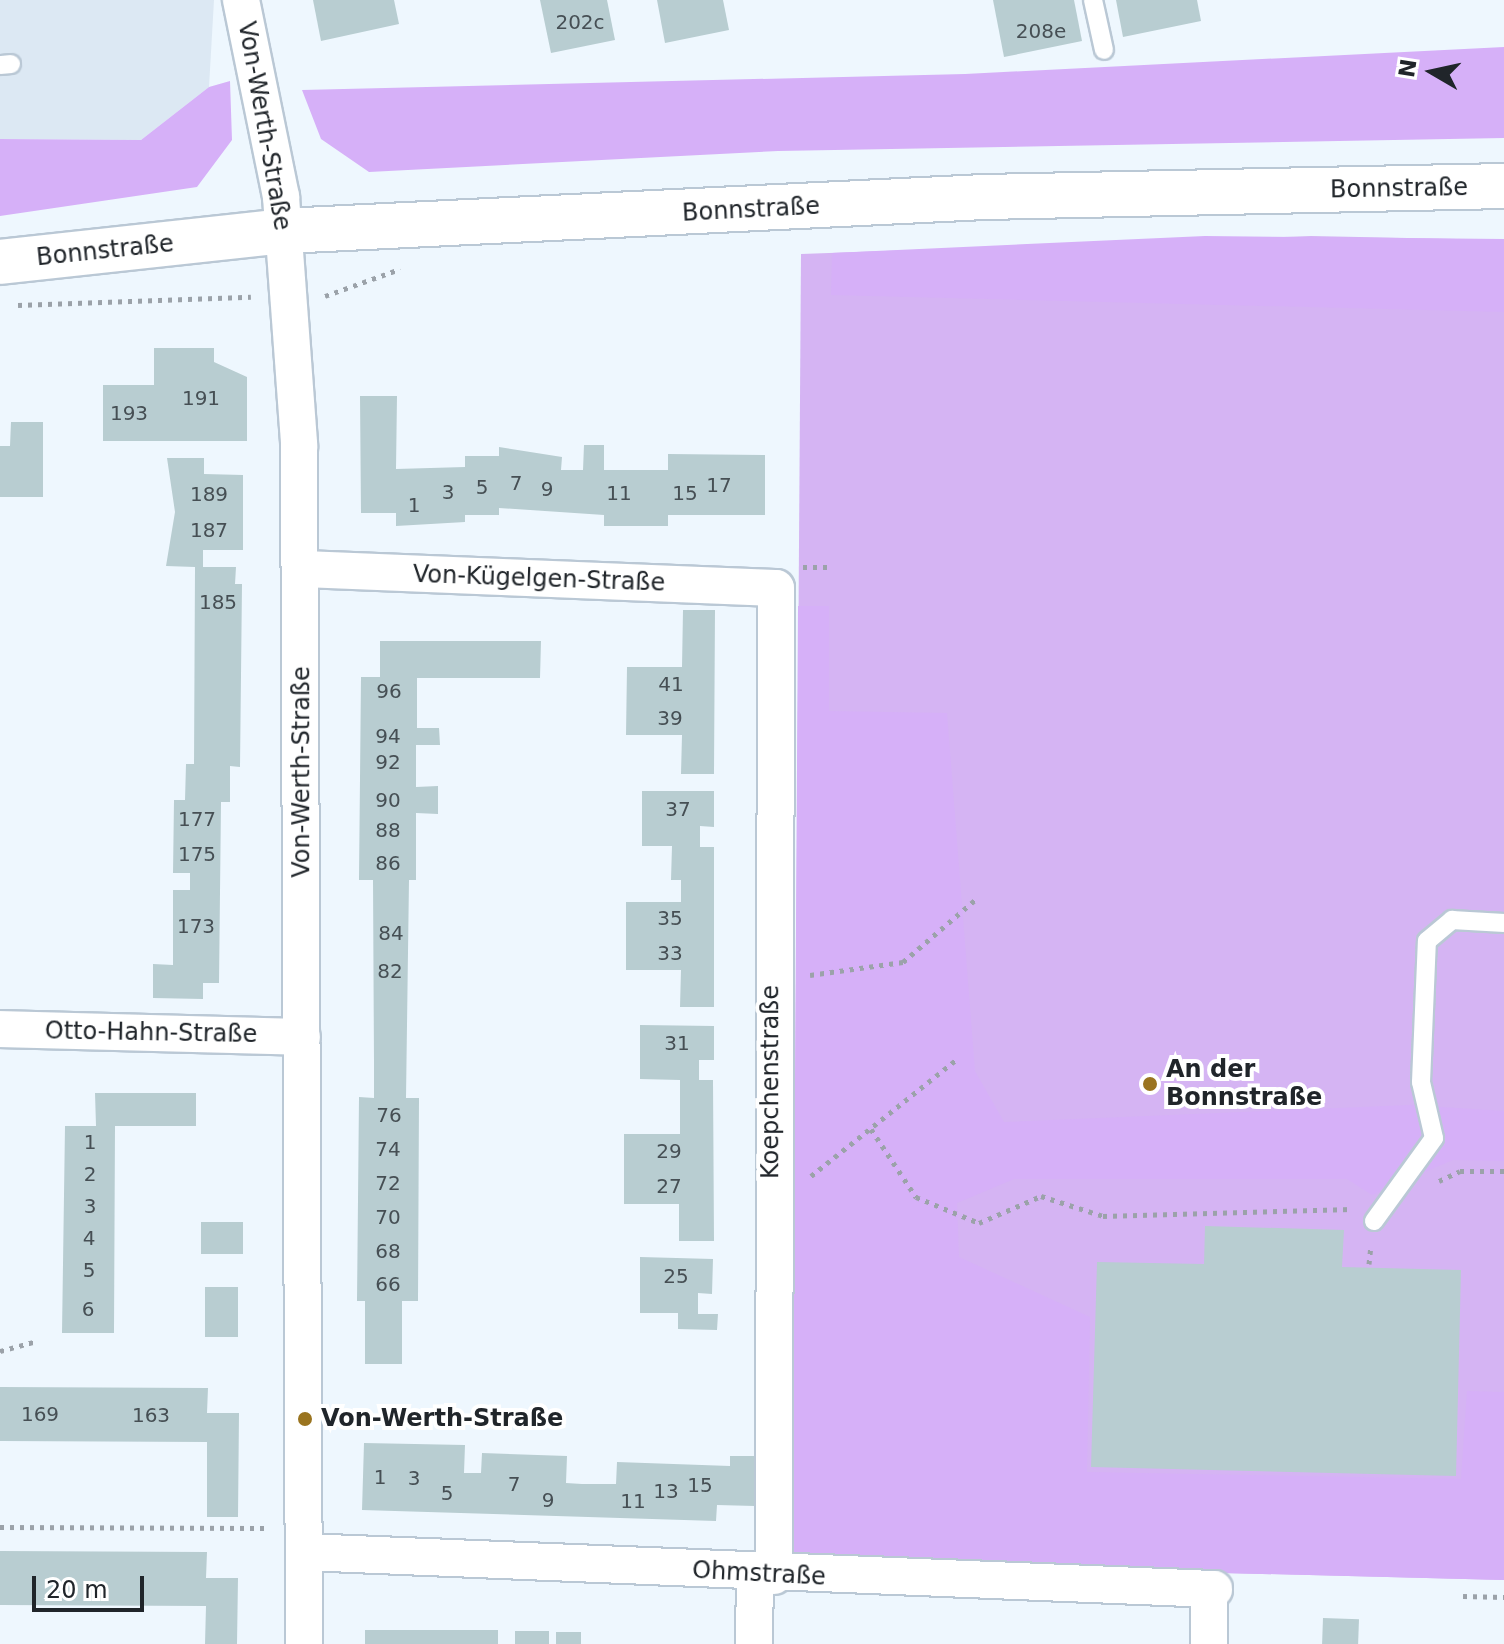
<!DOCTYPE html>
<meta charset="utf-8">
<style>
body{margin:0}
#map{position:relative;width:1504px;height:1644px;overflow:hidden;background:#eef7fe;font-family:"DejaVu Sans",sans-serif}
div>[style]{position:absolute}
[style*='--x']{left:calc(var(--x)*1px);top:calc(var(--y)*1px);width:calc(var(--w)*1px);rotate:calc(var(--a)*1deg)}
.built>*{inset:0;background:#dce8f3}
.green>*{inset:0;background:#d5b4f3}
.forest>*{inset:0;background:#d6b0f8}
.building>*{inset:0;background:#b8cdd1;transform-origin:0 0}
.path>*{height:5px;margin-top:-2.5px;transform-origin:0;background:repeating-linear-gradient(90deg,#9ba2a9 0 4px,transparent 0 10px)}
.roads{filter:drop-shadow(2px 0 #bac8d5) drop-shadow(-2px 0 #bac8d5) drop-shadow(0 2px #bac8d5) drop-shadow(0 -2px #bac8d5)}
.lane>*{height:18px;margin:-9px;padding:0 9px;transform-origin:9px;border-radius:9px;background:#fff}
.street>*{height:36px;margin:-18px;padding:0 18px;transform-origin:18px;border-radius:18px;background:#fff}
.secondary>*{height:44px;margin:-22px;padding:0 22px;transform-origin:22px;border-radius:22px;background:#fff}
.dots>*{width:22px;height:22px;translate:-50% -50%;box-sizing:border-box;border:4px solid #fff;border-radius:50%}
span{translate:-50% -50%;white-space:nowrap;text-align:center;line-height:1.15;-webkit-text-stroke:8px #fff;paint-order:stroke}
.number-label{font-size:20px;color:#464f54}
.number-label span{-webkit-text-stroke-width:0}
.street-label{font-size:24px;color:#20252a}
.poi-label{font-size:24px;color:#20252a;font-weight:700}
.left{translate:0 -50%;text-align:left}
.north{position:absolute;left:1392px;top:32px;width:80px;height:80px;-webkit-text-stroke:6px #fff;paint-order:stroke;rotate:279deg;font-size:22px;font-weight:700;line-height:32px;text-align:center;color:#20252a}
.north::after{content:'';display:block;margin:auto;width:28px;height:36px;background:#20252a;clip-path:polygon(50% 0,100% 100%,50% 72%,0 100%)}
.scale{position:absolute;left:32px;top:1576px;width:112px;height:36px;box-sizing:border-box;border:4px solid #20252a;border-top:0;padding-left:10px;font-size:24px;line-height:28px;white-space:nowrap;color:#20252a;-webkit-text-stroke:6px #fff;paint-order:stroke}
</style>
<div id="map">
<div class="built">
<i style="clip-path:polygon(0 0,214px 0,209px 87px,141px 140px,0 139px)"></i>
</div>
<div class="green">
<i style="clip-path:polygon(1311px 236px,1504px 240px,1504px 1580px,792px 1562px,801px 254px)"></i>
</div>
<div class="forest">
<i style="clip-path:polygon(1504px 47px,1504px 138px,778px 151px,369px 172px,321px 139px,302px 90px,965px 74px)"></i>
<i style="clip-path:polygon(230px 81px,232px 140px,197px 187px,0 216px,0 139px,141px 140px,209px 87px)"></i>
<i style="clip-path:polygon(1205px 236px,1504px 239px,1504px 312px,831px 295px,832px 253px)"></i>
<i style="clip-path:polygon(798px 606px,829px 606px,829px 711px,947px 713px,975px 1071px,1004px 1122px,1410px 1105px,1504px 1111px,1504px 1161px,1453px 1160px,1372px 1195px,1347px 1179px,1014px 1179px,957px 1203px,959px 1257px,1090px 1317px,1087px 1472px,1461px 1479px,1467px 1391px,1504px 1392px,1504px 1580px,792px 1562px)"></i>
</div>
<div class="building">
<i style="clip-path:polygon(313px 0,394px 0,399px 24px,321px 41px)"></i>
<i style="clip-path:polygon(540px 0,607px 0,615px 40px,551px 53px)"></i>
<i style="clip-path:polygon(657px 0,723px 0,729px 30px,665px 43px)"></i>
<i style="clip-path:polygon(993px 0,1074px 0,1082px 41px,1004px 57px)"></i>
<i style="clip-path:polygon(1116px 0,1197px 0,1201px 21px,1123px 37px)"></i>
<i style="clip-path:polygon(154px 348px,214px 348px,214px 362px,247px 377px,247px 441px,103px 441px,103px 385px,154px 385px)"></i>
<i style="clip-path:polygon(360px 396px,397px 396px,396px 469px,465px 467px,465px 456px,499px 456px,499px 447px,562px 457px,561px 470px,583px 470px,584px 445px,604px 445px,604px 470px,668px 470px,668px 454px,765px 455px,765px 515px,668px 515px,668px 526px,604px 526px,604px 515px,499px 508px,499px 515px,465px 515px,465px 522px,396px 526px,396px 513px,361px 513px)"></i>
<i style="clip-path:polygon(11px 422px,43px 422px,43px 497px,0 497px,0 446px,10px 446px)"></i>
<i style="clip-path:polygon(167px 458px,204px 458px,204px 474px,243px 475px,243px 550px,203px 550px,203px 567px,236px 567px,235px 584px,242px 584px,240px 767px,230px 766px,230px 802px,221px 802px,219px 983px,203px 983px,203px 999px,153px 998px,153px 964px,173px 965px,173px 890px,190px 890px,190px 873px,173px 873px,174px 800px,185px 800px,186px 764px,194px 764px,195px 567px,166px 566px,175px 512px)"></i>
<i style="clip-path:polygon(683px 610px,715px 610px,714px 774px,681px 774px,682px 735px,626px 735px,627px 667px,682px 667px)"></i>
<i style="clip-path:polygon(380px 641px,541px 641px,540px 678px,417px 678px,417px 728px,439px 728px,440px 745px,416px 745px,416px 787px,438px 786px,438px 814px,416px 813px,416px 880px,409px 880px,406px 1098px,419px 1098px,418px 1301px,402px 1301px,402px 1364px,365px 1364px,365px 1301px,357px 1301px,359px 1097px,374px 1098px,374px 1065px,373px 880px,359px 880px,361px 677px,380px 677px)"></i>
<i style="clip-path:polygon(642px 791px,714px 791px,714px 827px,700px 826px,700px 847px,714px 847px,714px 1007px,680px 1007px,681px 970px,626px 970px,626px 902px,681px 902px,681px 880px,671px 880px,672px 846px,642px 846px)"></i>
<i style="clip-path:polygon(640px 1025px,714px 1026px,714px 1060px,699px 1060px,699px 1080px,713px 1080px,714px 1241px,679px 1241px,679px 1204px,624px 1204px,624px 1134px,680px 1134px,680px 1080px,640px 1079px)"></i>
<i style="clip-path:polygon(95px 1093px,196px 1093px,196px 1126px,115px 1126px,114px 1333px,62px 1333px,65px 1126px,96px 1126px)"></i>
<i style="left:201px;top:1222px;width:42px;height:32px"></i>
<i style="clip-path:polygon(1205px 1226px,1344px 1230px,1342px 1267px,1461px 1270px,1456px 1476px,1091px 1467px,1097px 1262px,1204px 1264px)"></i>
<i style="clip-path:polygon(640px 1257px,713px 1259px,712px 1294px,698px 1293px,698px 1314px,718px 1314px,717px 1330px,678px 1329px,678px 1313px,640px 1313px)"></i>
<i style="left:205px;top:1287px;width:33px;height:50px"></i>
<i style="clip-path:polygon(0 1387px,208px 1388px,207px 1413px,239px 1413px,238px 1517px,207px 1517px,207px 1442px,0 1441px)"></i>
<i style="clip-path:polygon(364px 1443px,465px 1445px,464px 1473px,481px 1473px,482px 1453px,567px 1456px,566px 1483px,582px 1484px,616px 1484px,617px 1462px,730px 1466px,730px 1456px,756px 1456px,755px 1506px,717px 1505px,716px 1521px,362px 1510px)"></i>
<i style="clip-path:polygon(0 1551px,207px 1552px,206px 1578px,238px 1578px,237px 1644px,205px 1644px,206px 1606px,0 1605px)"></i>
<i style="left:1323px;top:1618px;width:36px;height:26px;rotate:2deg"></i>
<i style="left:498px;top:1630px;width:14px;height:133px;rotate:90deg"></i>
<i style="left:515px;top:1631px;width:34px;height:13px"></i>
<i style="left:556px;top:1632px;width:25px;height:12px"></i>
</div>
<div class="path">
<i style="--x:325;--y:296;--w:80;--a:-19.8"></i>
<i style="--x:18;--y:305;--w:233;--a:-2"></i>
<i style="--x:803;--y:567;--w:29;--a:0"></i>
<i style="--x:810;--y:975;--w:94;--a:-8"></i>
<i style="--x:903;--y:962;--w:96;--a:-40.8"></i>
<i style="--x:871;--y:1129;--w:82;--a:56.5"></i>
<i style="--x:916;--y:1197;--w:68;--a:22.4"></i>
<i style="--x:979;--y:1223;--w:68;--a:-23.5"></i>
<i style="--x:1041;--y:1196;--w:65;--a:17.9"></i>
<i style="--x:1103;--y:1216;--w:249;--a:-1.6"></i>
<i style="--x:811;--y:1176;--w:187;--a:-38.7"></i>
<i style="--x:1439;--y:1181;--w:23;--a:-25"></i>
<i style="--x:1460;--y:1171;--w:44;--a:0"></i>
<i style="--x:1369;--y:1264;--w:18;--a:-84"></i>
<i style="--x:0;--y:1351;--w:35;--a:-15"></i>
<i style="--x:0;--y:1527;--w:267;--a:0.2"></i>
<i style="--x:1463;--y:1596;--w:41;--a:1.4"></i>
</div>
<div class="roads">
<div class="lane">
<i style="--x:1093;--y:0;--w:51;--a:77.6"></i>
<i style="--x:0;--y:65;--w:11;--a:-5"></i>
<i style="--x:1374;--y:1221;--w:102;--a:-54.1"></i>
<i style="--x:1434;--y:1138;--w:57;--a:-103.1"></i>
<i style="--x:1421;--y:1082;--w:141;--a:-87.6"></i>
<i style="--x:1427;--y:941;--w:33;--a:-40"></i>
<i style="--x:1452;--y:920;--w:52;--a:3.3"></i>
</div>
<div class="street">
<i style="--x:241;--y:0;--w:201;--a:78.5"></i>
<i style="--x:281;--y:197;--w:249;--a:85.8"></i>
<i style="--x:299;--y:445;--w:1199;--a:89.76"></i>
<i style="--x:303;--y:569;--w:473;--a:2.3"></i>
<i style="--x:776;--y:588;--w:988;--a:90.12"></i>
<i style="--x:0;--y:1029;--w:302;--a:1.5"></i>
<i style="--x:304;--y:1552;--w:911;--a:2.33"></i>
<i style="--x:1209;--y:1589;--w:55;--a:90"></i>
<i style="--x:754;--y:1644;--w:69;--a:-89.2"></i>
</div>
<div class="secondary">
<i style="--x:0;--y:262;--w:286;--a:-6.2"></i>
<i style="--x:284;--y:231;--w:701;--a:-2.78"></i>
<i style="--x:984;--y:197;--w:520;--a:-1.21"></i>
</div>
</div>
<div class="dots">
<i style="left:1150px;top:1084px;background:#9a741f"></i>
<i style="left:305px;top:1419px;background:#9a741f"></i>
</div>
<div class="number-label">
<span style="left:580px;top:22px">202c</span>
<span style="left:1041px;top:31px">208e</span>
<span style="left:201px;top:398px">191</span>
<span style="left:129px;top:413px">193</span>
<span style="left:516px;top:483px">7</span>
<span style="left:719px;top:485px">17</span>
<span style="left:482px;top:487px">5</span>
<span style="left:547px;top:489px">9</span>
<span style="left:448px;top:492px">3</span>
<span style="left:619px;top:493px">11</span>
<span style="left:685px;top:493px">15</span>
<span style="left:209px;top:494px">189</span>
<span style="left:414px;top:505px">1</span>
<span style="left:209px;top:530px">187</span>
<span style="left:218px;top:602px">185</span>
<span style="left:671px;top:684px">41</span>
<span style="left:389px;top:691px">96</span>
<span style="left:670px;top:718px">39</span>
<span style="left:388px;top:736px">94</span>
<span style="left:388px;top:762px">92</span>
<span style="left:388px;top:800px">90</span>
<span style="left:678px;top:809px">37</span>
<span style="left:197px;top:819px">177</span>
<span style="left:388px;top:830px">88</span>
<span style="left:197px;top:854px">175</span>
<span style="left:388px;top:863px">86</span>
<span style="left:670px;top:918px">35</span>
<span style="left:196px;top:926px">173</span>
<span style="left:391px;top:933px">84</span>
<span style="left:670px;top:953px">33</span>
<span style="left:390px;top:971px">82</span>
<span style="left:677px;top:1043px">31</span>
<span style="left:389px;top:1115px">76</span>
<span style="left:90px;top:1142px">1</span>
<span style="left:388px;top:1149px">74</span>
<span style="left:669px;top:1151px">29</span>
<span style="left:90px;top:1174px">2</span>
<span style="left:388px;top:1183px">72</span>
<span style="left:669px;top:1186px">27</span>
<span style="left:90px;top:1206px">3</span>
<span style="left:388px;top:1217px">70</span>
<span style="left:89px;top:1238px">4</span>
<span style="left:388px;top:1251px">68</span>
<span style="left:89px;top:1270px">5</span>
<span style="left:676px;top:1276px">25</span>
<span style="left:388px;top:1284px">66</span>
<span style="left:88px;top:1309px">6</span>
<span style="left:40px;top:1414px">169</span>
<span style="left:151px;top:1415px">163</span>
<span style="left:380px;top:1477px">1</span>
<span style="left:414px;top:1478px">3</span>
<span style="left:514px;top:1484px">7</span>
<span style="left:700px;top:1485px">15</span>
<span style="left:666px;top:1491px">13</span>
<span style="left:447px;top:1493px">5</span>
<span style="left:548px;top:1500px">9</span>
<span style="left:633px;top:1501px">11</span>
</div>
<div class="street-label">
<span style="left:264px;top:126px;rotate:80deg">Von-Werth-Straße</span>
<span style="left:1399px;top:189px;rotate:-1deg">Bonnstraße</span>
<span style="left:751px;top:210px;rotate:-3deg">Bonnstraße</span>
<span style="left:105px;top:251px;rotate:-6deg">Bonnstraße</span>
<span style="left:539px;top:579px;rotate:2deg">Von-Kügelgen-Straße</span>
<span style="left:302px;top:772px;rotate:-90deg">Von-Werth-Straße</span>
<span style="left:151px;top:1033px;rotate:1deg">Otto-Hahn-Straße</span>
<span style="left:771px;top:1082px;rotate:-90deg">Koepchenstraße</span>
<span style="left:759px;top:1574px;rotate:3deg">Ohmstraße</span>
</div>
<div class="poi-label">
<span class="left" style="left:1166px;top:1084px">An der<br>Bonnstraße</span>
<span class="left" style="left:321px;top:1419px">Von-Werth-Straße</span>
</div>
<div class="north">N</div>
<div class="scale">20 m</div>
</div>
